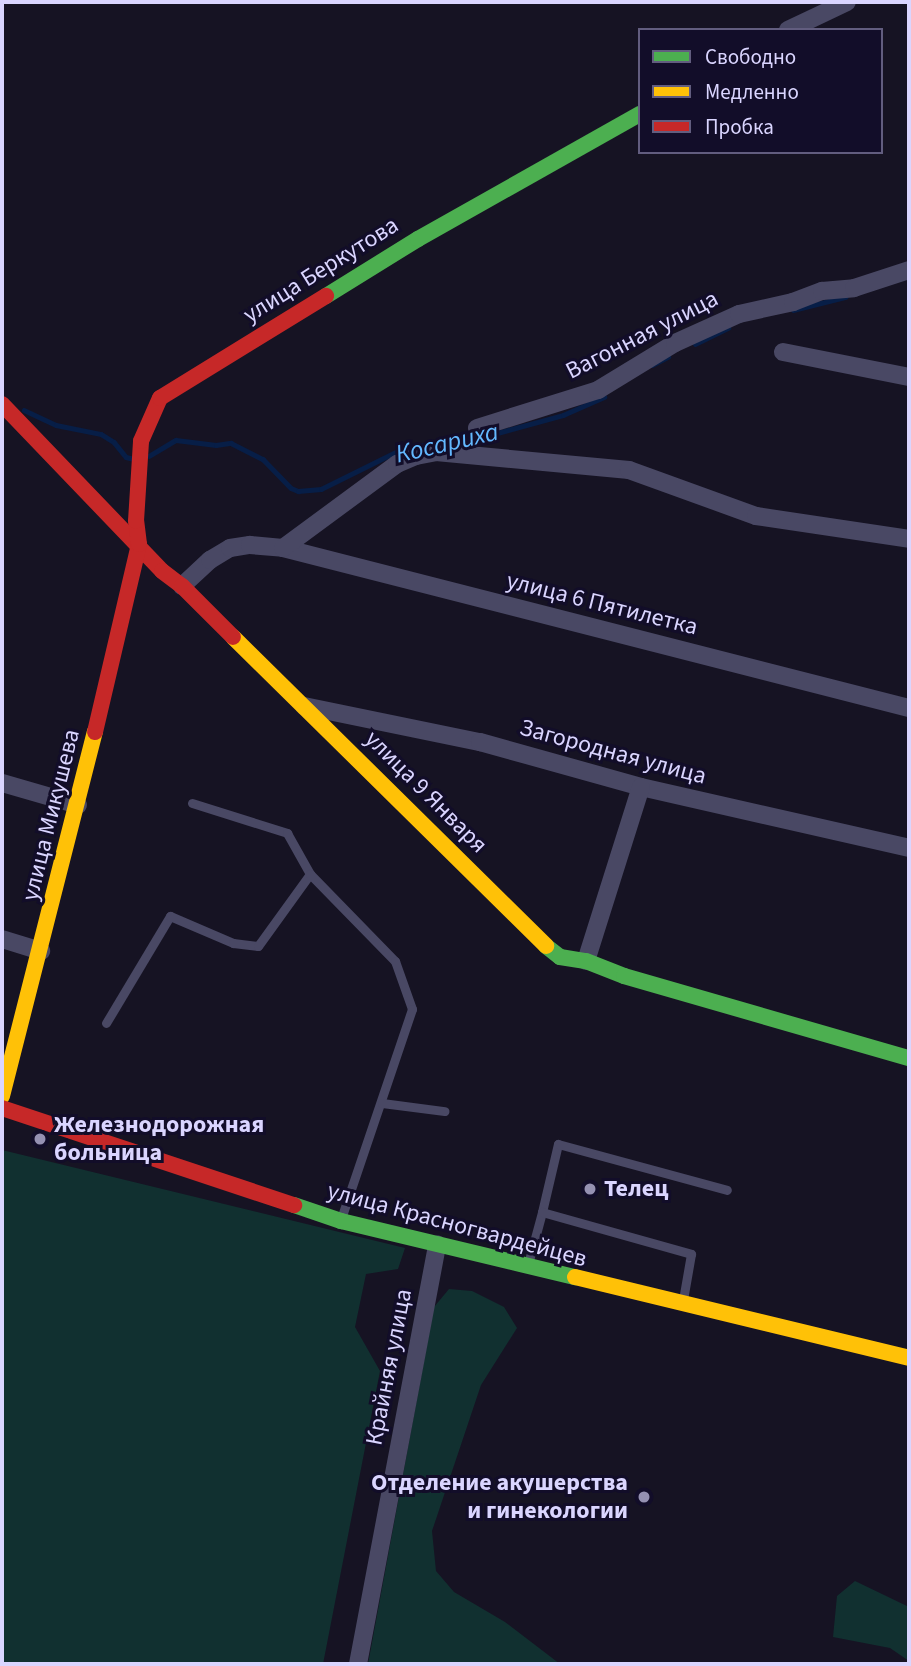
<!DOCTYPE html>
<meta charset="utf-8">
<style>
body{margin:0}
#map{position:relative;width:911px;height:1666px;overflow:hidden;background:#161323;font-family:"Source Sans 3",sans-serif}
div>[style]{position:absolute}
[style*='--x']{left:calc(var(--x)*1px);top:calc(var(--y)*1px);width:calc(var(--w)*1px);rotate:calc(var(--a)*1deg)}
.green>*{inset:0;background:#113030}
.stream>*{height:4.5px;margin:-2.25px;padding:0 2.25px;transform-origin:2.25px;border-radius:2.25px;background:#071e47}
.lane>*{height:9px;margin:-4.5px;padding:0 4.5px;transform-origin:4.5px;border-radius:4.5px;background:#494864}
.street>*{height:18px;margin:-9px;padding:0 9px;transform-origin:9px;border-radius:9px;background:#494864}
.fast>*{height:16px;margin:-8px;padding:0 8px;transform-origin:8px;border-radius:8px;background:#4caf50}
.slow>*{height:16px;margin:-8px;padding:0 8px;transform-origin:8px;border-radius:8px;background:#ffc107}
.jam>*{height:16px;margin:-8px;padding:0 8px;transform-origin:8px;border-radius:8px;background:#c62828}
.dots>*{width:19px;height:19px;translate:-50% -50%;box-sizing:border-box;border:4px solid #120d29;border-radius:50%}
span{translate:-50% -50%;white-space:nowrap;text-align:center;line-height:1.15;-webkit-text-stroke:6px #120d29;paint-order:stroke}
.street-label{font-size:24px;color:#dad5ff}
.poi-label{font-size:24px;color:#dad5ff;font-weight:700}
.left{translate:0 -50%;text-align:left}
.right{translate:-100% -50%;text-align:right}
.water-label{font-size:26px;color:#63b8ff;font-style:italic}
.frame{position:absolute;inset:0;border:4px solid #dad5ff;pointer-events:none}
.legend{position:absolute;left:638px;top:28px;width:245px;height:126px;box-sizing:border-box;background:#120d29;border:2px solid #625d7f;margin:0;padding:9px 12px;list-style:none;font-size:21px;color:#dad5ff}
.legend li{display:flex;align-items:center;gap:14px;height:35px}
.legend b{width:35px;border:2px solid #625d7f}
</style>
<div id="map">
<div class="green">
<i style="clip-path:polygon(2px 1150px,405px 1248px,398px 1269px,366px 1274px,355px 1327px,380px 1371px,323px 1664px,2px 1664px)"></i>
<i style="clip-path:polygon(449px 1289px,472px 1291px,504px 1307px,517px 1328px,481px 1385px,432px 1531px,436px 1571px,454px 1592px,505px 1622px,560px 1664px,368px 1664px,434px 1307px)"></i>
<i style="clip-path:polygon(855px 1581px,909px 1607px,909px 1661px,890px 1648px,833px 1637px,837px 1596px)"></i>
</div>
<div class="stream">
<i style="--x:793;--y:310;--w:54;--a:-14"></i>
<i style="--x:695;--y:344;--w:37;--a:-26"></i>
<i style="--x:652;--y:365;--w:18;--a:-27"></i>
<i style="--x:24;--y:410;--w:35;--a:25"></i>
<i style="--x:56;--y:425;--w:46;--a:11.3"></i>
<i style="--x:101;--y:434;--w:15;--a:32"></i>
<i style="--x:114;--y:442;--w:19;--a:51"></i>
<i style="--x:126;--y:457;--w:8;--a:14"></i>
<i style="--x:149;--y:456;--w:31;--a:-31"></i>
<i style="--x:176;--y:440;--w:40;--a:7.1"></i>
<i style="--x:216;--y:445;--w:15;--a:-8"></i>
<i style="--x:231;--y:443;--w:36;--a:27"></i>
<i style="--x:263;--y:459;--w:40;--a:46"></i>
<i style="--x:291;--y:488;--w:8;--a:23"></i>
<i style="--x:298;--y:491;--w:23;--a:-5"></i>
<i style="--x:321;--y:489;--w:93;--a:-26.3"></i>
<i style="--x:404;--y:448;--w:87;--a:-8.6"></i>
<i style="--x:490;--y:435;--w:76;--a:-15.3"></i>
<i style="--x:563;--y:415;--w:45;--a:-23.7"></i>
</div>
<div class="lane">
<i style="--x:192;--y:803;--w:100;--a:17.5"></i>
<i style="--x:287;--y:833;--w:47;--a:60.7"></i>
<i style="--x:106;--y:1023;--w:125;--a:-59.1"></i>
<i style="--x:170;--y:916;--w:69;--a:23.2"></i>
<i style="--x:233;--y:943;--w:25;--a:7"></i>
<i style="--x:258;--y:946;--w:89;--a:-54.2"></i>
<i style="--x:310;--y:874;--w:122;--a:45.7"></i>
<i style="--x:395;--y:961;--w:51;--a:70.5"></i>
<i style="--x:412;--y:1009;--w:222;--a:108.7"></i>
<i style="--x:382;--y:1103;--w:63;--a:7.4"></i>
<i style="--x:542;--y:1212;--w:70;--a:-76.8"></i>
<i style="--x:558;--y:1144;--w:175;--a:15.2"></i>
<i style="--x:528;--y:1264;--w:54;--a:-74.9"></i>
<i style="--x:542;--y:1212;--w:155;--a:15.7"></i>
<i style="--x:691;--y:1254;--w:47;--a:99.9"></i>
</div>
<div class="street">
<i style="--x:788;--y:30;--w:65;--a:-25.4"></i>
<i style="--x:783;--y:352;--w:128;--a:11.2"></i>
<i style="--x:477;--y:428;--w:127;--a:-17.4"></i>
<i style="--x:598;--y:390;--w:90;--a:-31.4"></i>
<i style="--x:675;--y:343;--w:70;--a:-24.4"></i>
<i style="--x:739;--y:314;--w:55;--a:-12.5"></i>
<i style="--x:793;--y:302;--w:31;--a:-21"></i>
<i style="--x:822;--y:291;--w:32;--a:-5"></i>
<i style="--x:854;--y:288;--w:58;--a:-18.1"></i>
<i style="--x:283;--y:548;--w:646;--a:14.34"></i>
<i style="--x:182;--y:586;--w:38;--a:-43"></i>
<i style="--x:210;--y:560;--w:23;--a:-31"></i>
<i style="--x:230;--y:548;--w:20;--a:-9"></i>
<i style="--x:250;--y:545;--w:33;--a:5"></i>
<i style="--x:283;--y:548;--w:142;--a:-36.4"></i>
<i style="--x:397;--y:464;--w:21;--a:-23"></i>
<i style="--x:416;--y:456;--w:20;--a:-11"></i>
<i style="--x:436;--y:452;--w:194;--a:5.3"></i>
<i style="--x:629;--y:470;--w:135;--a:19.9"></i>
<i style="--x:756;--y:516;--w:155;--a:8.5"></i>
<i style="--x:304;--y:706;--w:180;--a:11.6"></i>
<i style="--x:480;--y:742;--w:167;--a:15.6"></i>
<i style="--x:641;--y:787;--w:275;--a:12.8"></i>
<i style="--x:2;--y:783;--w:79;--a:16.1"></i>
<i style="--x:2;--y:939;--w:41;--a:17.1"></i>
<i style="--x:586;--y:961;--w:182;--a:-72.5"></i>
<i style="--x:358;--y:1664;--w:427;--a:-79.3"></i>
</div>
<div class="fast">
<i style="--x:326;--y:296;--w:108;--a:-31.8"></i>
<i style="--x:418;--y:239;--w:255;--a:-29.4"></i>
<i style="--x:546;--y:946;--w:18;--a:38"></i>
<i style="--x:560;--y:957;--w:26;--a:9"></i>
<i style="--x:586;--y:961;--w:41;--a:21.5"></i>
<i style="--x:624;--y:976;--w:297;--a:16.1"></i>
<i style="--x:294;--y:1205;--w:50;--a:18.8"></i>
<i style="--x:341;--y:1221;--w:241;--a:13.5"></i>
</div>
<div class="slow">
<i style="--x:233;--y:637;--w:440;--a:44.6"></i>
<i style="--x:2;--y:1096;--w:376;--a:-75.7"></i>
<i style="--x:575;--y:1277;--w:344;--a:13.6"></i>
</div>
<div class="jam">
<i style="--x:2;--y:404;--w:231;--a:46.2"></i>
<i style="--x:162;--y:571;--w:25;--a:37"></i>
<i style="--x:182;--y:586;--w:72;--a:45"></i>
<i style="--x:95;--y:732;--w:193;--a:-76.8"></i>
<i style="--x:139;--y:544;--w:23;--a:-97"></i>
<i style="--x:136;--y:521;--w:80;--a:-86.4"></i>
<i style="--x:141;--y:441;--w:47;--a:-66.2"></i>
<i style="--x:160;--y:398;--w:195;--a:-31.6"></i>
<i style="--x:2;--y:1108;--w:308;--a:18.4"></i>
</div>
<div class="dots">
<i style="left:40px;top:1139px;background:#9591b2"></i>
<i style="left:590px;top:1189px;background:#9591b2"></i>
<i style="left:644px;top:1497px;background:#9591b2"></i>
</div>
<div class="street-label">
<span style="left:321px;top:270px;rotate:-32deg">улица Беркутова</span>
<span style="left:642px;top:335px;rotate:-27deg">Вагонная улица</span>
<span style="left:602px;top:604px;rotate:14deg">улица 6 Пятилетка</span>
<span style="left:613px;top:752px;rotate:15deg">Загородная улица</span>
<span style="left:426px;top:792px;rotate:45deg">улица 9 Января</span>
<span style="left:51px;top:815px;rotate:-76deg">улица Микушева</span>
<span style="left:457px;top:1225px;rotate:15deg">улица Красногвардейцев</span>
<span style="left:389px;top:1367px;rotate:-79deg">Крайняя улица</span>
</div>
<div class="poi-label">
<span class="left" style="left:54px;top:1139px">Железнодорожная<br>больница</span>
<span class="left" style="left:604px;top:1189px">Телец</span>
<span class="right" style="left:628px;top:1497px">Отделение акушерства<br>и гинекологии</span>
</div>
<div class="water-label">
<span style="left:447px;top:443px;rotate:-13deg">Косариха</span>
</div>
<div class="frame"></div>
<ul class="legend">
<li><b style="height:9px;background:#4caf50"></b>Свободно</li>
<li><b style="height:9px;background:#ffc107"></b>Медленно</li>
<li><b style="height:9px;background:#c62828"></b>Пробка</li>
</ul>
</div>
